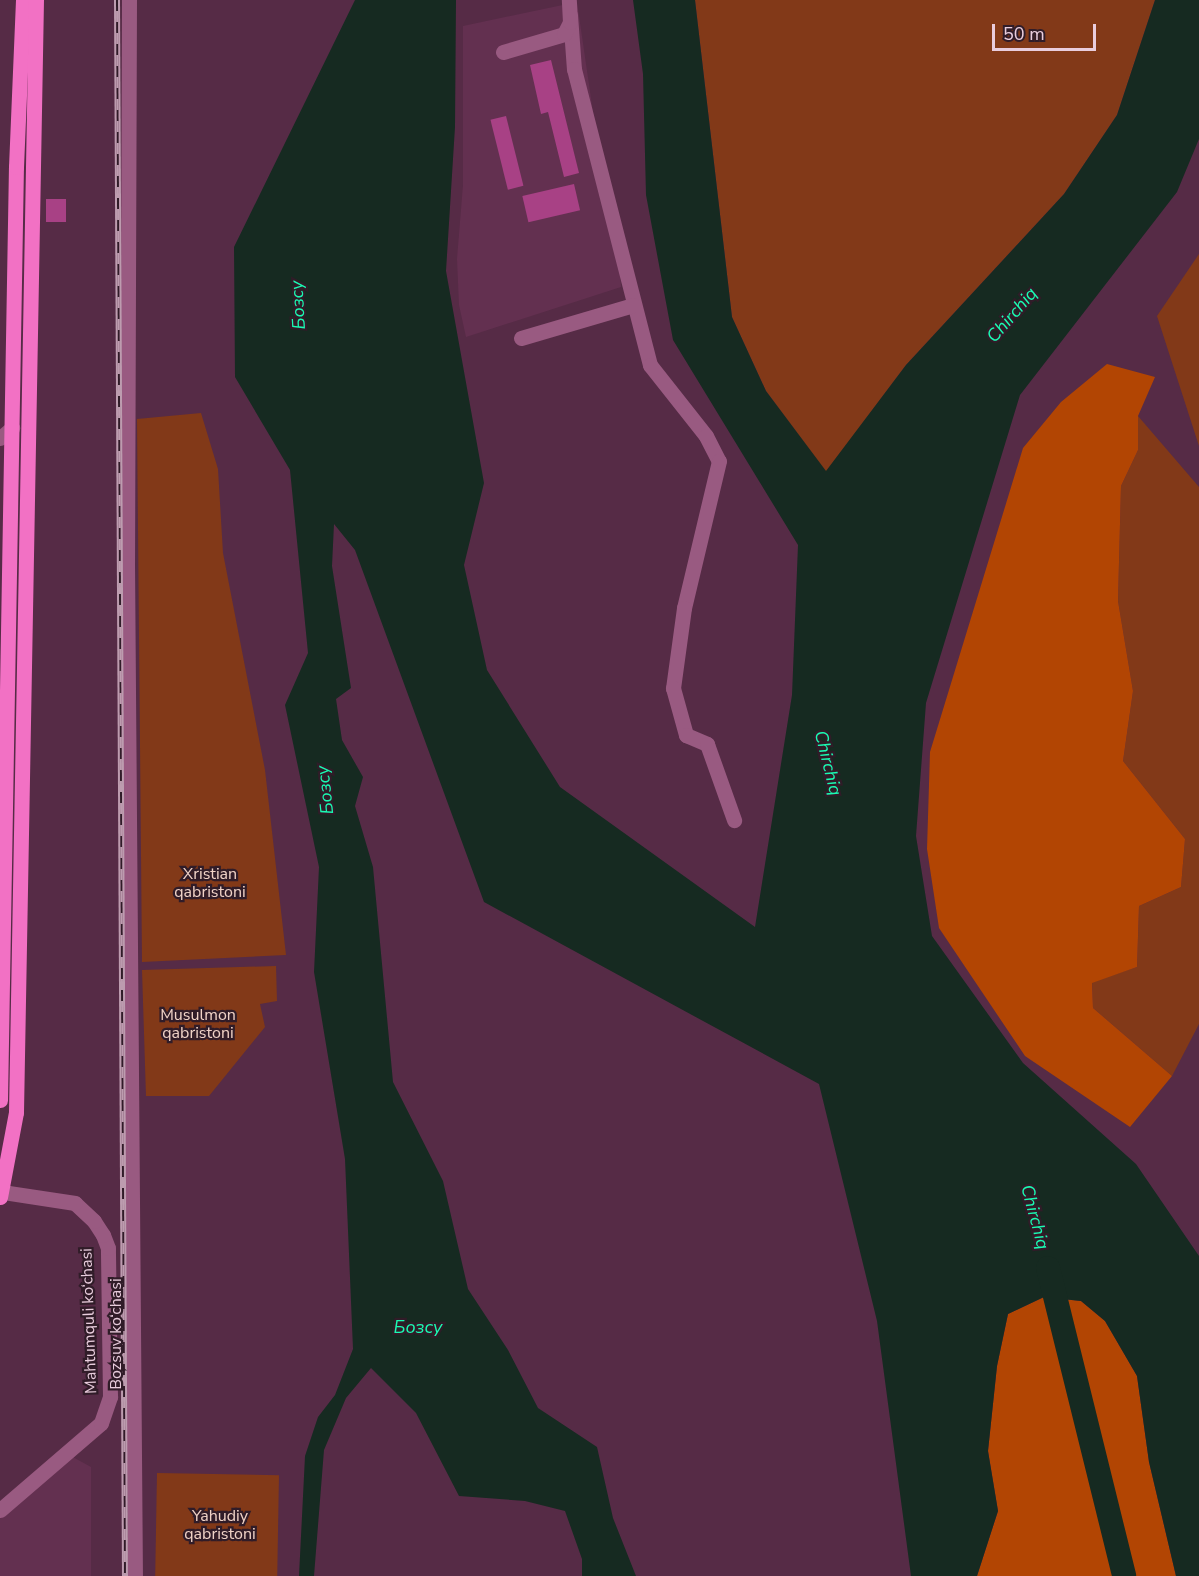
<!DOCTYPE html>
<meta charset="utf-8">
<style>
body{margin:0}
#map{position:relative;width:1199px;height:1576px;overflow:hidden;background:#562b46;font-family:"Nunito Sans",sans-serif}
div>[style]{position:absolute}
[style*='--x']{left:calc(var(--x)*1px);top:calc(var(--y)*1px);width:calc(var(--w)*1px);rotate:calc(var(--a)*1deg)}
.built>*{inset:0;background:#633050}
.green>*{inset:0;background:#823918;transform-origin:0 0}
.forest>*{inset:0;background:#b24503}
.water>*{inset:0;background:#162a21}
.river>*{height:24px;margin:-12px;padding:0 12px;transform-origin:12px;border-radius:12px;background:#162a21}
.building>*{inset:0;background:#a84185;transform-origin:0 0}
.minor>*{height:15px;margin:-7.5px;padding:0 7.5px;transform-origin:7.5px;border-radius:7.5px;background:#995a81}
.major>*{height:15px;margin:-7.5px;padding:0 7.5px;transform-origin:7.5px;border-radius:7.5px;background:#f271c4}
.rail>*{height:6px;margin-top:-3px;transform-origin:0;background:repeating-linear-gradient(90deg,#301c28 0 11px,#bd9caf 0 22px);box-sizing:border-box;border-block:2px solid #bd9caf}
span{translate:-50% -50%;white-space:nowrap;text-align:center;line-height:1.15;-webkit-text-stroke:4.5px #301c28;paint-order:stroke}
.park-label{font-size:16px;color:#f1d3c7}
.street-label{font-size:16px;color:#e9cddd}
.water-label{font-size:18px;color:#1afbb3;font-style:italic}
.scale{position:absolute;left:992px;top:24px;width:104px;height:27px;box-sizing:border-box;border:3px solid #e9cddd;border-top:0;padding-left:8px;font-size:18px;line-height:21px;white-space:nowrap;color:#e9cddd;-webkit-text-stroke:4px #301c28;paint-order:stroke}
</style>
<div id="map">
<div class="built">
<i style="clip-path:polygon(577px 2px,594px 119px,618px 240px,621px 287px,466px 337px,459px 305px,457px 259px,463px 185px,463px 26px)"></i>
<i style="clip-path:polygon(69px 1455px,91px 1467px,91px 1576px,0 1576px,0 1515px)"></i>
</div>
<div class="green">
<i style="clip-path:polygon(695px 0,1155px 0,1117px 115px,1064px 194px,906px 365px,826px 472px,766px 391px,732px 317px)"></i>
<i style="clip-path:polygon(1199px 254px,1199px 446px,1157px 316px)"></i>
<i style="clip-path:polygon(201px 413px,218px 469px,223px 553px,265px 770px,286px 955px,142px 962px,137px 419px)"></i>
<i style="clip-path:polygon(1138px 416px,1199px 487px,1199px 1024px,1172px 1076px,1093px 1008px,1092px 982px,1137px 967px,1139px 906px,1181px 887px,1185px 839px,1123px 761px,1133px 691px,1118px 601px,1121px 486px,1138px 450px)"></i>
<i style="clip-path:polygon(276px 966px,277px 1001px,260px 1004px,265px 1027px,209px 1096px,146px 1096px,142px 970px)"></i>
<i style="left:157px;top:1473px;width:122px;height:103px;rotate:1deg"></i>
</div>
<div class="forest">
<i style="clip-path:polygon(1107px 364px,1155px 377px,1138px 416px,1138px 450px,1121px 486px,1118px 601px,1133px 691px,1123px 761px,1185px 839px,1181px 887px,1139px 906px,1137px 967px,1092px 983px,1093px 1008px,1172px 1076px,1130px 1127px,1025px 1056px,939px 928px,927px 849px,930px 752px,1023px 448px,1061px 402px)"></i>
<i style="clip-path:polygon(1044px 1297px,1081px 1301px,1105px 1321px,1137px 1376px,1149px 1462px,1176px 1576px,977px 1576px,998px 1511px,988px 1451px,997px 1366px,1008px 1314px)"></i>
</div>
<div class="water">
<i style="clip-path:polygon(355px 0,456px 0,455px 127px,446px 271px,484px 483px,464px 565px,487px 670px,560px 787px,755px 927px,792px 695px,798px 545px,673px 340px,646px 195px,643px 74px,633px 0,695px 0,732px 317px,766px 391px,826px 471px,906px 365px,1064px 194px,1117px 115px,1155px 0,1199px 0,1199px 139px,1177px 192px,1020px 395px,926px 703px,916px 836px,932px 936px,1023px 1063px,1136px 1164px,1199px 1256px,1199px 1576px,1176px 1576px,1149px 1462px,1137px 1376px,1105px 1321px,1081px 1301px,1044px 1297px,1008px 1314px,997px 1366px,988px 1451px,998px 1511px,977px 1576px,911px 1576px,877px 1321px,819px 1084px,484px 902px,355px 550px,334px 524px,332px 566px,351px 688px,336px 699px,342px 740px,363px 777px,355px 806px,373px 867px,393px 1082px,443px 1181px,468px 1289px,508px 1350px,538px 1408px,597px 1447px,613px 1518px,636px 1576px,582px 1576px,582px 1559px,565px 1511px,525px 1501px,459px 1496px,416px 1413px,371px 1368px,346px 1398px,324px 1450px,314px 1576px,299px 1576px,305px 1456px,318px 1417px,335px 1395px,353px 1349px,345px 1159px,314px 972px,319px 867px,285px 705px,308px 653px,290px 470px,235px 377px,234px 247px)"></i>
</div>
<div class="river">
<i style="--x:1048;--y:1268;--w:317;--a:76.1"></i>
</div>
<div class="building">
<i style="clip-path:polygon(551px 60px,579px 173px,564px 177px,548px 112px,541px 114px,530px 65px)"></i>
<i style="left:506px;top:116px;width:72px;height:16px;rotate:76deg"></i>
<i style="left:574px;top:184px;width:27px;height:53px;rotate:77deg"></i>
<i style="left:46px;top:199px;width:20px;height:23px"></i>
</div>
<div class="minor">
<i style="--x:129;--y:0;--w:563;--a:90.2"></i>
<i style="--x:127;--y:563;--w:1013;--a:89.55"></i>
<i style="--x:570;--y:15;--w:54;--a:85.8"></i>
<i style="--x:574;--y:69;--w:306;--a:75.6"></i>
<i style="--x:650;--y:365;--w:90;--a:51.7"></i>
<i style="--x:706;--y:436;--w:28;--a:63"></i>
<i style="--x:719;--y:461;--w:151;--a:103.4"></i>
<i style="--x:684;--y:608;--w:81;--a:97.8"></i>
<i style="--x:673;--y:688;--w:49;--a:74.5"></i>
<i style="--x:686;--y:735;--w:23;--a:23"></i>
<i style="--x:707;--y:744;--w:81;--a:70.4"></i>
<i style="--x:503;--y:52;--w:64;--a:-16.4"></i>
<i style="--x:564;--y:34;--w:13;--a:-63"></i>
<i style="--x:570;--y:22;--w:22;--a:-93"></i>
<i style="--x:521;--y:338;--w:117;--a:-16.4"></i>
<i style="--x:0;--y:438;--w:16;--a:-40"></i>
<i style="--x:0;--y:1510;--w:133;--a:-40.7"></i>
<i style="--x:101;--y:1423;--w:28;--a:-71"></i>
<i style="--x:110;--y:1397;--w:149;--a:-90.8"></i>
<i style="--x:108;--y:1248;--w:14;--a:-111"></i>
<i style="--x:103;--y:1235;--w:17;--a:-123"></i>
<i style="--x:94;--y:1221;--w:26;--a:-137"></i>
<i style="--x:75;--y:1203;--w:74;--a:-171.4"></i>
</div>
<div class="major">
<i style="--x:0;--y:1100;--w:933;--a:-89.02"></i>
<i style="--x:16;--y:167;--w:167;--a:-87.6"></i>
<i style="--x:0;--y:1197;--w:86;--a:-79.3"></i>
<i style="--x:16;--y:1112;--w:1112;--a:-88.97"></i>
</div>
<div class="rail">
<i style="--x:117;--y:0;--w:1576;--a:89.71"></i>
</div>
<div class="park-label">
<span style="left:210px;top:883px">Xristian<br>qabristoni</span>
<span style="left:198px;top:1024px">Musulmon<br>qabristoni</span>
<span style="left:220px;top:1525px">Yahudiy<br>qabristoni</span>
</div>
<div class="street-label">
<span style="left:89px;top:1321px;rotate:-92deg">Mahtumquli ko‘chasi</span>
<span style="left:116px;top:1334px;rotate:-90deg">Bozsuv ko‘chasi</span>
</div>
<div class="water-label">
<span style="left:298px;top:305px;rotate:-93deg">Бозсу</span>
<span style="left:1012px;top:315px;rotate:-49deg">Chirchiq</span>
<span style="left:828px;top:763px;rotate:76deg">Chirchiq</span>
<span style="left:325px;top:790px;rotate:-96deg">Бозсу</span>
<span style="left:1035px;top:1217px;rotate:75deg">Chirchiq</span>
<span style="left:418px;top:1327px">Бозсу</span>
</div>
<div class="scale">50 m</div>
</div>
